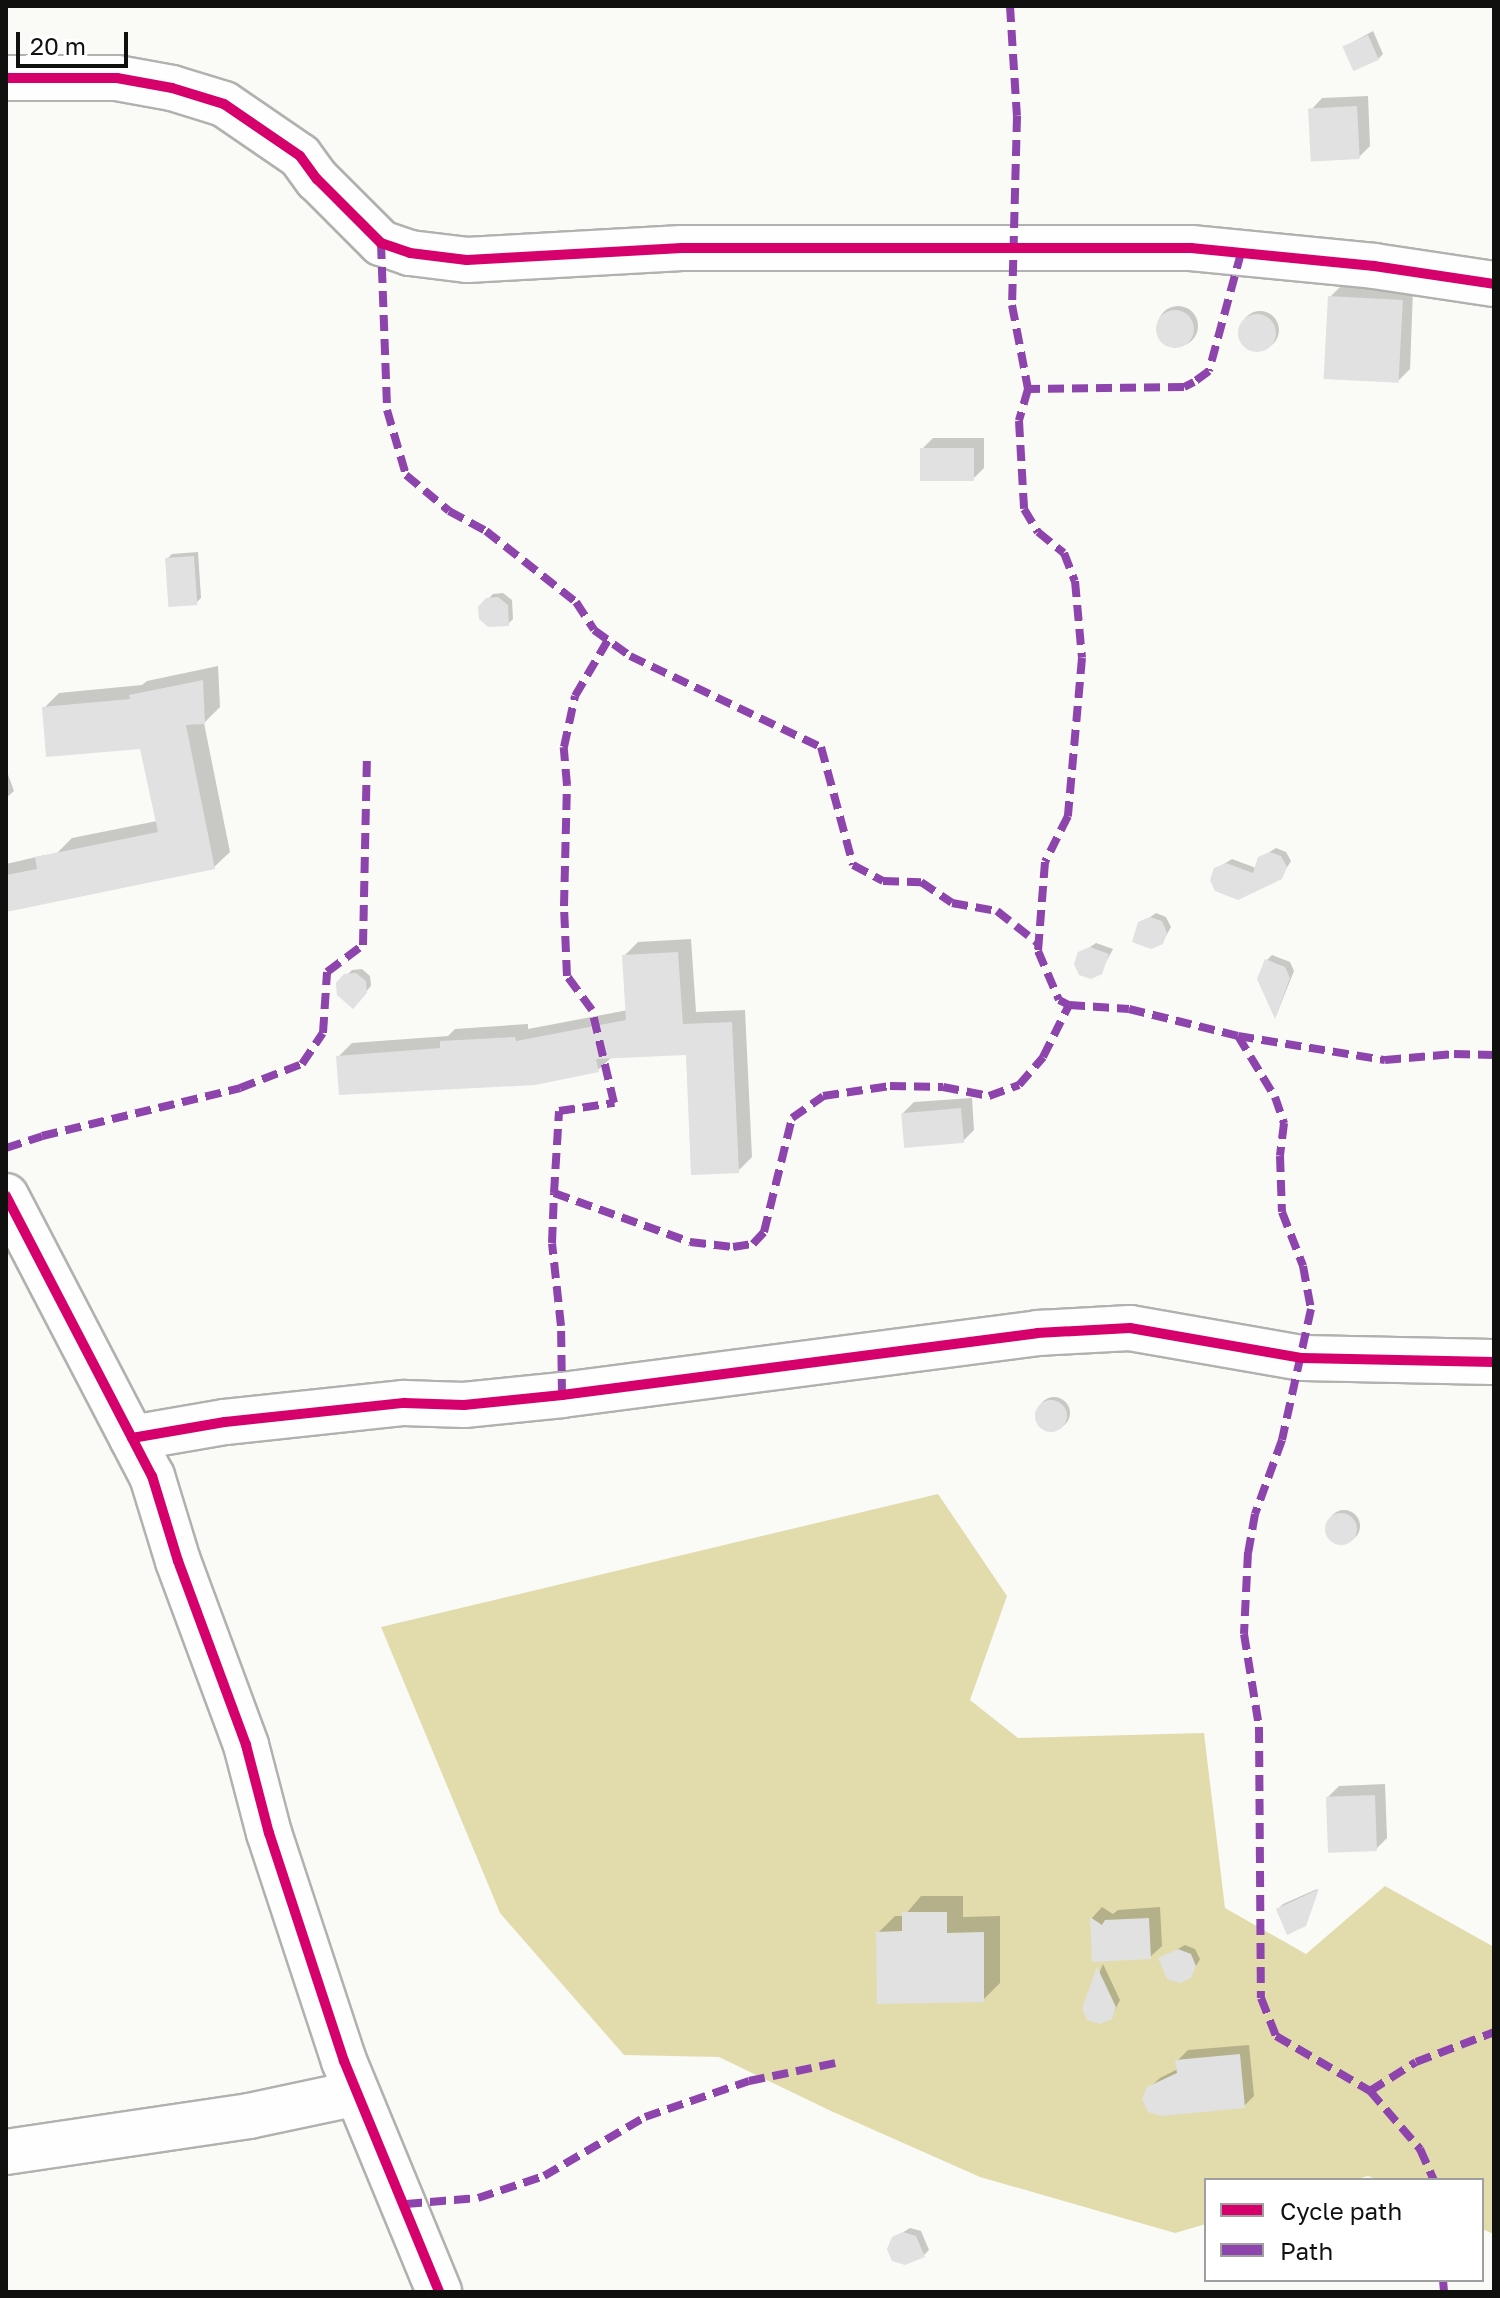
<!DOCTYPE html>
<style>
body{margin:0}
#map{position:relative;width:1500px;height:2298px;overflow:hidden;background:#fafaf7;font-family:"Golos Text",sans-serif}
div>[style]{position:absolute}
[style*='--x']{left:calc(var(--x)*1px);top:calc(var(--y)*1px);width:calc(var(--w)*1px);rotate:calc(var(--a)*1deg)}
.forest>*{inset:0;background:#e2dcac}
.shadow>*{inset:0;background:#0003}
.round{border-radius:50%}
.building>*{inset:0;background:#e0e1e0;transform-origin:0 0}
.roads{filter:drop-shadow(2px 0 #b1b1af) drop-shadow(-2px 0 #b1b1af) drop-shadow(0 2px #b1b1af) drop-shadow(0 -2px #b1b1af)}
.minor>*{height:44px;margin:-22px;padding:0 22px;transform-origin:22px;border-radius:22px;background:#fefefe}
.quiet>*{height:8px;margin-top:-4px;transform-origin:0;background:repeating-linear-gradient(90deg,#8e44ad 0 16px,transparent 0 24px)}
.cycleway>*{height:10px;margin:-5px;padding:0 5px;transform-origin:5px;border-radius:5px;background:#d6006c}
span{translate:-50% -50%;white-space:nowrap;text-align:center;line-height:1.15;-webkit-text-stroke:7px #fff;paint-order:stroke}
.frame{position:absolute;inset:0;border:8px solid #10100f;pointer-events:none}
.legend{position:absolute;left:1204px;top:2178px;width:280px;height:104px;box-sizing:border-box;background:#fff;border:2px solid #9f9f9f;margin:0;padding:10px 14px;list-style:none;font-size:24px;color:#10100f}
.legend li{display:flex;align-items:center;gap:16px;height:40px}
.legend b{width:40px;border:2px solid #9f9f9f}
.scale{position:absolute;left:16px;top:32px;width:112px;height:36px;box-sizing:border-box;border:4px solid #10100f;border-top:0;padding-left:10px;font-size:24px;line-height:28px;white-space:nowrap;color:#10100f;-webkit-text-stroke:6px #fff;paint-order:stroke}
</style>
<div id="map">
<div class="forest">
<i style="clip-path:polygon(938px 1494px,1007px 1596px,970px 1700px,1018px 1738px,1204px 1733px,1225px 1908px,1306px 1954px,1385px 1886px,1494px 1947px,1494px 2234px,1482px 2229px,1482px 2180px,1378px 2180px,1368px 2176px,1353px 2180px,1206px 2180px,1206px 2224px,1175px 2233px,980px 2177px,831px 2111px,719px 2057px,624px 2055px,500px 1913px,381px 1627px)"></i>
</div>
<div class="shadow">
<i style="clip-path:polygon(1373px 31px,1383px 54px,1378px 59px,1344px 47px)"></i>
<i style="clip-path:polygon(1368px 96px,1370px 146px,1359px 157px,1311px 110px,1322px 98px)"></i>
<i style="clip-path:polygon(1341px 286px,1413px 290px,1410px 369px,1399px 380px,1330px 297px)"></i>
<i class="round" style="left:1158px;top:306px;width:40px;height:40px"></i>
<i class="round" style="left:1241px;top:311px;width:38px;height:38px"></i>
<i style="clip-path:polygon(933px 438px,984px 438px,984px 468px,973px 479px,922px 449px)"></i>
<i style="clip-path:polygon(198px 552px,201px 598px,196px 603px,167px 559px,172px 554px)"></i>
<i style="clip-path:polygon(503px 593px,512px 600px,513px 619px,508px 624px,480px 608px,493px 594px)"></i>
<i style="clip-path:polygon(218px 666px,220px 707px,204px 723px,230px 852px,214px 867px,57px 853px,72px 838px,157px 821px,142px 746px,44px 708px,59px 693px,142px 685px,147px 681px)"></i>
<i style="clip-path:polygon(6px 769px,14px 791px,6px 798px)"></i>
<i style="clip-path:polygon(1276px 848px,1286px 852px,1291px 861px,1281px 877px,1216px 869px,1232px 859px,1256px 868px,1260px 858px)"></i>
<i style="clip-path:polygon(45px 855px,56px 886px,6px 910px,6px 864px)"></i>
<i style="clip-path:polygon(1156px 913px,1166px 917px,1171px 927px,1162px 943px,1140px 924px)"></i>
<i style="clip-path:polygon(691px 939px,696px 1012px,745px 1010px,752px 1157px,738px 1171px,688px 1053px,613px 1056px,598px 1070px,338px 1057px,352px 1043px,448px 1036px,455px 1029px,528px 1024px,528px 1029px,628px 1010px,624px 956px,638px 942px)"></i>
<i style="clip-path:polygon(1096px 943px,1113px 949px,1100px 973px,1080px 954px)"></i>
<i style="clip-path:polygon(1272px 955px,1290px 962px,1294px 971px,1276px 1016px,1267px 960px)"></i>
<i style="clip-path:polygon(362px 969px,370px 976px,371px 986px,358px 1001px,338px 984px,352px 970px)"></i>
<i style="clip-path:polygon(972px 1098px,974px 1130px,963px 1141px,903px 1113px,914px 1102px)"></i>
<i class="round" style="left:1038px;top:1397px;width:32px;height:32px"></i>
<i class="round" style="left:1328px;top:1510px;width:32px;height:32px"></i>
<i style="clip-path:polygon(1385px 1784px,1387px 1838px,1376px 1849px,1328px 1797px,1339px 1786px)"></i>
<i style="clip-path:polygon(1317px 1889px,1304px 1924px,1278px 1909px,1283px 1904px)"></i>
<i style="clip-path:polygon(921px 1896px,963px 1896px,963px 1917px,1000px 1916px,1000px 1983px,983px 2000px,878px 1933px,895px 1916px,904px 1916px)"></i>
<i style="clip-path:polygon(1102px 1907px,1113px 1914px,1118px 1910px,1160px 1907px,1162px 1946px,1150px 1957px,1094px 1960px,1092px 1918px)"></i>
<i style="clip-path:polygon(1185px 1945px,1195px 1949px,1200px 1959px,1190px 1976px,1160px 1959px)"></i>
<i style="clip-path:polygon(1103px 1964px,1120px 2000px,1111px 2018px,1085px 2008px)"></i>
<i style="clip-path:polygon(1249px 2045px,1254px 2096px,1244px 2106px,1149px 2088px,1160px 2078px,1178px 2069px,1178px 2060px,1188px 2050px)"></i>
<i style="clip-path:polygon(910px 2228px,921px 2231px,929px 2250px,924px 2255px,894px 2238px)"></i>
</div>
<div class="building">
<i style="left:1368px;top:35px;width:27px;height:28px;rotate:66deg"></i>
<i style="left:1357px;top:106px;width:53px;height:49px;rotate:87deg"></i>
<i style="left:1328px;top:296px;width:75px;height:83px;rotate:3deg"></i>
<i class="round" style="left:1156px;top:310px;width:38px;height:38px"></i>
<i class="round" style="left:1238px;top:314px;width:38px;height:38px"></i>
<i style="left:920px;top:448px;width:54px;height:33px"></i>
<i style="left:194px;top:556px;width:49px;height:29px;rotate:86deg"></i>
<i style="clip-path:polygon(498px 597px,508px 605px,509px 626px,488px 627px,479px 619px,478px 607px,486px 598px)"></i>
<i style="clip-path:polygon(203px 680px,205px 724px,186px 725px,215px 869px,6px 912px,6px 875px,37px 869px,35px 857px,158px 832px,140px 749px,46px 757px,42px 707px,130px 699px,129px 695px)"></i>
<i style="clip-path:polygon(1270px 852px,1281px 856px,1287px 867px,1282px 879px,1238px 900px,1215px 891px,1210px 880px,1214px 868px,1226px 863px,1253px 873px,1258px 857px)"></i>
<i style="clip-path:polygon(1150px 917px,1162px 921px,1167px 933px,1163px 944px,1151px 949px,1132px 942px,1138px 922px)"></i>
<i style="clip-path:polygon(1090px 947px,1109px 954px,1102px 974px,1091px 979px,1079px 975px,1074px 964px,1078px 952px)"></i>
<i style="clip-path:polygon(678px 952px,683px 1024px,732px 1022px,739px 1173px,691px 1175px,686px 1055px,596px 1059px,599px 1072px,535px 1085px,339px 1095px,336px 1056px,440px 1048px,440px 1041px,515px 1037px,516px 1041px,626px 1020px,622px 955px)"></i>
<i style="clip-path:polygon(1265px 959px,1285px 967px,1290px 978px,1275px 1019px,1257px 979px)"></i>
<i style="clip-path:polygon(356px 973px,366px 981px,367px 993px,353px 1009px,337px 995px,336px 983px,344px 974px)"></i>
<i style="left:961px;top:1108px;width:35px;height:60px;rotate:85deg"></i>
<i class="round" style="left:1035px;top:1400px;width:32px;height:32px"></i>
<i class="round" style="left:1325px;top:1513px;width:32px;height:32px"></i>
<i style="left:1375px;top:1795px;width:56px;height:49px;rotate:88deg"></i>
<i style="clip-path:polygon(1319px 1889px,1306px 1926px,1287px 1935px,1276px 1909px)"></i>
<i style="clip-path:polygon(902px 1912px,947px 1912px,947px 1933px,984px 1932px,984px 2002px,877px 2004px,876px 1932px,902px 1931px)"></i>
<i style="clip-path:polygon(1090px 1917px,1102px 1925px,1105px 1920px,1149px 1918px,1151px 1959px,1092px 1962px)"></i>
<i style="clip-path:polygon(1178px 1949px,1191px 1954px,1196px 1966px,1191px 1978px,1180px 1983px,1167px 1979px,1158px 1958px)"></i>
<i style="clip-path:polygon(1097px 1967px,1116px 2007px,1112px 2019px,1100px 2024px,1087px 2020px,1082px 2008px)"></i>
<i style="clip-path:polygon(1240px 2054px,1245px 2108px,1161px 2116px,1148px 2112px,1142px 2099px,1147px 2087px,1177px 2073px,1175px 2060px)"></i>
<i style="clip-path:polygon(903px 2232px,916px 2236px,925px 2257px,905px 2265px,892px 2261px,887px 2249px,892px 2237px)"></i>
</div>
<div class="roads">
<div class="minor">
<i style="--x:6;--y:78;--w:111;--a:0"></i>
<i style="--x:117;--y:78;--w:56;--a:10.3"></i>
<i style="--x:172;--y:88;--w:54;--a:17.1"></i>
<i style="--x:224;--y:104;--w:92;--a:34.4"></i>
<i style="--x:300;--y:156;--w:29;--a:54"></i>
<i style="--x:317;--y:179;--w:91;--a:45"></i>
<i style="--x:381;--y:243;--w:31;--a:19"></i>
<i style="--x:410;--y:253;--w:57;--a:7"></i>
<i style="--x:467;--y:260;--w:215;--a:-3.2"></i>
<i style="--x:682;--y:248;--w:509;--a:0"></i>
<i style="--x:1191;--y:248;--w:184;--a:5.6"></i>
<i style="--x:1374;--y:266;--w:121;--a:8.5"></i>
<i style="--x:6;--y:1196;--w:316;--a:62.5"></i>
<i style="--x:152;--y:1476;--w:89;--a:73"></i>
<i style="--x:178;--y:1561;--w:196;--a:69.7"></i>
<i style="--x:246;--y:1745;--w:91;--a:75.4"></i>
<i style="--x:269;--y:1833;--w:240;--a:71.8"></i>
<i style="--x:344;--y:2061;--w:250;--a:67.6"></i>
<i style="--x:132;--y:1438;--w:94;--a:-9.8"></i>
<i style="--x:225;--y:1422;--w:180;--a:-6.1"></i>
<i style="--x:404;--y:1403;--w:60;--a:1.9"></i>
<i style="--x:464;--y:1405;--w:99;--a:-5.8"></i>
<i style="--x:562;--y:1395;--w:479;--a:-7.4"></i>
<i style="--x:1037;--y:1333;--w:93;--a:-3.1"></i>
<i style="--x:1130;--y:1328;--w:175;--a:9.9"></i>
<i style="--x:1302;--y:1358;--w:192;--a:1.2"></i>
<i style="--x:6;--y:2152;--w:246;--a:-8.4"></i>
<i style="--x:249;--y:2116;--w:110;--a:-12"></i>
</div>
</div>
<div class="quiet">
<i style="--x:1010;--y:6;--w:110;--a:86.4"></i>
<i style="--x:1017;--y:116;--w:189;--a:91.5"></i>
<i style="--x:1012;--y:305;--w:86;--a:79.2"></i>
<i style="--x:381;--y:243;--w:167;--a:87.9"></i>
<i style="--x:387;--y:410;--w:68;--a:73.7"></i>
<i style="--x:406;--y:475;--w:56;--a:39.9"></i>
<i style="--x:449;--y:511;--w:42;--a:28.4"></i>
<i style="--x:486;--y:531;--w:115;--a:38.3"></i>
<i style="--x:576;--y:602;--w:33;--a:57"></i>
<i style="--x:594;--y:630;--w:44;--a:35.8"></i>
<i style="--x:630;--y:656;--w:212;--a:25.5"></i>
<i style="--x:821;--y:747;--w:122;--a:74.8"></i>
<i style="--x:853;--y:865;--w:34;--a:28"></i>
<i style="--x:883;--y:881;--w:38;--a:2"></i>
<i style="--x:921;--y:882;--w:37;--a:34"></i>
<i style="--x:952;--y:903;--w:46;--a:10.1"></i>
<i style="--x:997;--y:911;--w:53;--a:38.2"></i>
<i style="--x:1241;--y:253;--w:122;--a:105.2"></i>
<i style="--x:1209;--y:371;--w:19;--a:144"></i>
<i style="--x:1194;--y:382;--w:11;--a:153"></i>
<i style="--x:1184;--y:387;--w:156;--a:179.3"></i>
<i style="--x:1028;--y:389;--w:33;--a:106"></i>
<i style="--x:1019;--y:421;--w:88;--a:86.7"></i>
<i style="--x:1024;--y:509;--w:27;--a:59"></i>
<i style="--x:1038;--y:532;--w:33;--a:39"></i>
<i style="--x:1064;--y:553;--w:30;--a:69"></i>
<i style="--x:1075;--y:581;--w:77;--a:84.8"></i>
<i style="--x:1082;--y:658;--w:159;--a:95.1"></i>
<i style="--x:1068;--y:816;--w:51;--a:116.6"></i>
<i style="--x:1045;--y:862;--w:89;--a:94.5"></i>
<i style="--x:1038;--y:951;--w:53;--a:66.8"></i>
<i style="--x:1059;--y:1000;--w:11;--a:27"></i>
<i style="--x:1069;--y:1005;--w:60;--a:3.8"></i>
<i style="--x:1129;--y:1009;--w:112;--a:13.9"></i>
<i style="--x:1238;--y:1036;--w:71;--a:58.8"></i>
<i style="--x:1275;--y:1097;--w:28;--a:71"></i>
<i style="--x:1284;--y:1123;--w:33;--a:97"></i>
<i style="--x:1280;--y:1156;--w:56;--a:88"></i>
<i style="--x:1282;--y:1212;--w:58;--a:68.7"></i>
<i style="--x:1303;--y:1266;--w:44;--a:79.5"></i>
<i style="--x:1311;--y:1309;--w:134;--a:102.5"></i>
<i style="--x:1282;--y:1440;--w:79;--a:110"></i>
<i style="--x:1255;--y:1514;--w:39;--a:100"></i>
<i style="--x:1248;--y:1552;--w:82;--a:92.8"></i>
<i style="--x:1244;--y:1634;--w:94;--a:80.8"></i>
<i style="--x:1259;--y:1727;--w:271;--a:89.6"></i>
<i style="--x:1261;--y:1998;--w:41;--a:68.5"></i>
<i style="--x:1276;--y:2036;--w:109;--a:30.3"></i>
<i style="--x:1370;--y:2091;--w:77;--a:49.2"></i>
<i style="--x:1420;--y:2149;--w:34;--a:66"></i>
<i style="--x:1238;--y:1036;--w:149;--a:9.3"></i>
<i style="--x:1385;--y:1060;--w:69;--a:-5"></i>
<i style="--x:1454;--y:1054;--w:40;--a:1.4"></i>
<i style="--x:6;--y:1148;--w:38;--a:-18"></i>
<i style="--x:42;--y:1136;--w:204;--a:-13.6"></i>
<i style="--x:240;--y:1088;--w:66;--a:-21.2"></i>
<i style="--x:302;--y:1064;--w:37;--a:-56"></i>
<i style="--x:323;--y:1033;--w:61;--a:-86.2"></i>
<i style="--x:327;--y:972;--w:45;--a:-36.9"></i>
<i style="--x:363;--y:945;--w:188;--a:-88.8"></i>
<i style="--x:554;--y:1193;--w:82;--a:-86.5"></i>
<i style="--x:559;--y:1111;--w:56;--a:-8.3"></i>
<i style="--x:614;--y:1103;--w:96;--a:-103.3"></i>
<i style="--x:592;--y:1010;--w:42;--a:-126.3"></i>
<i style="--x:567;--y:976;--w:70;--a:-92.5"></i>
<i style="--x:564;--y:906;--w:121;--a:-88.6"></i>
<i style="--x:567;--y:785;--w:38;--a:-95"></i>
<i style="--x:564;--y:747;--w:52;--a:-77.8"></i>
<i style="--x:575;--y:696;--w:65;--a:-59.5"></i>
<i style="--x:562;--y:1395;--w:69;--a:-90.8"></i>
<i style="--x:561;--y:1326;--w:83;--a:-96.2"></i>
<i style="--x:552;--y:1243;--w:50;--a:-87.7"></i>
<i style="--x:554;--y:1193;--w:145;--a:19.8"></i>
<i style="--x:690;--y:1242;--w:43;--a:6.6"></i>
<i style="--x:733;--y:1247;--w:20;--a:-9"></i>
<i style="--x:753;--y:1244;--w:16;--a:-47"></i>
<i style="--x:764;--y:1232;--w:117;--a:-76.2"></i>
<i style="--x:792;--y:1118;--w:38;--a:-35"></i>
<i style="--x:823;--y:1096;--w:68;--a:-8.5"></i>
<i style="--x:890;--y:1086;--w:53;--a:1.1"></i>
<i style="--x:943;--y:1087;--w:47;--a:11.1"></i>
<i style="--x:989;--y:1096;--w:32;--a:-20"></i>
<i style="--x:1019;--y:1085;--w:37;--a:-49"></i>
<i style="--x:1043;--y:1057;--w:58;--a:-63.4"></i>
<i style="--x:1370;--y:2091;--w:54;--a:-32.2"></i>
<i style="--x:1416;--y:2062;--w:84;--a:-21"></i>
<i style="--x:406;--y:2204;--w:72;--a:-4.8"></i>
<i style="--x:478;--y:2198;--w:70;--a:-18.4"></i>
<i style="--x:544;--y:2176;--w:117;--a:-30.3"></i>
<i style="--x:645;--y:2117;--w:110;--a:-19.1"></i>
<i style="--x:749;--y:2081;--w:89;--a:-11.7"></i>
<i style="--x:1443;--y:2280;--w:12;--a:85"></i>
</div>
<div class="cycleway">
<i style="--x:6;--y:78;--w:111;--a:0"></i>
<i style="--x:117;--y:78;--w:56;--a:10.3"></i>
<i style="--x:172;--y:88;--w:54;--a:17.1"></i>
<i style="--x:224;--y:104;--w:92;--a:34.4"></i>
<i style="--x:300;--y:156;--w:29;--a:54"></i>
<i style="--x:317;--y:179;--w:91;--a:45"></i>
<i style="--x:381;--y:243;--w:31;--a:19"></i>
<i style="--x:410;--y:253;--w:57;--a:7"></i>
<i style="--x:467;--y:260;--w:215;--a:-3.2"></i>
<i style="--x:682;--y:248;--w:509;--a:0"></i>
<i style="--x:1191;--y:248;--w:184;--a:5.6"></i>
<i style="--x:1374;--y:266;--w:121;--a:8.5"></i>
<i style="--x:6;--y:1196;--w:316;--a:62.5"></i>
<i style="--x:152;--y:1476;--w:89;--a:73"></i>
<i style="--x:178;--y:1561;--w:196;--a:69.7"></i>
<i style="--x:246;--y:1745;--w:91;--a:75.4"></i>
<i style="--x:269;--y:1833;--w:240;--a:71.8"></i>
<i style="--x:344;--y:2061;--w:250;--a:67.6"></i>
<i style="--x:132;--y:1438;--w:94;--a:-9.8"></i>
<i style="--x:225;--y:1422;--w:180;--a:-6.1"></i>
<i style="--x:404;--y:1403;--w:60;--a:1.9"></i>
<i style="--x:464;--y:1405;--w:99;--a:-5.8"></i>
<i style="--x:562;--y:1395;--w:479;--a:-7.4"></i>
<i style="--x:1037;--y:1333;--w:93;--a:-3.1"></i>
<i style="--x:1130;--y:1328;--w:175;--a:9.9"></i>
<i style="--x:1302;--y:1358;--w:192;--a:1.2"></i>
</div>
<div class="frame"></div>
<ul class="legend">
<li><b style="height:10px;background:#d6006c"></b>Cycle path</li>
<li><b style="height:10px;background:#8e44ad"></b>Path</li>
</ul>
<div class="scale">20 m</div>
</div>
